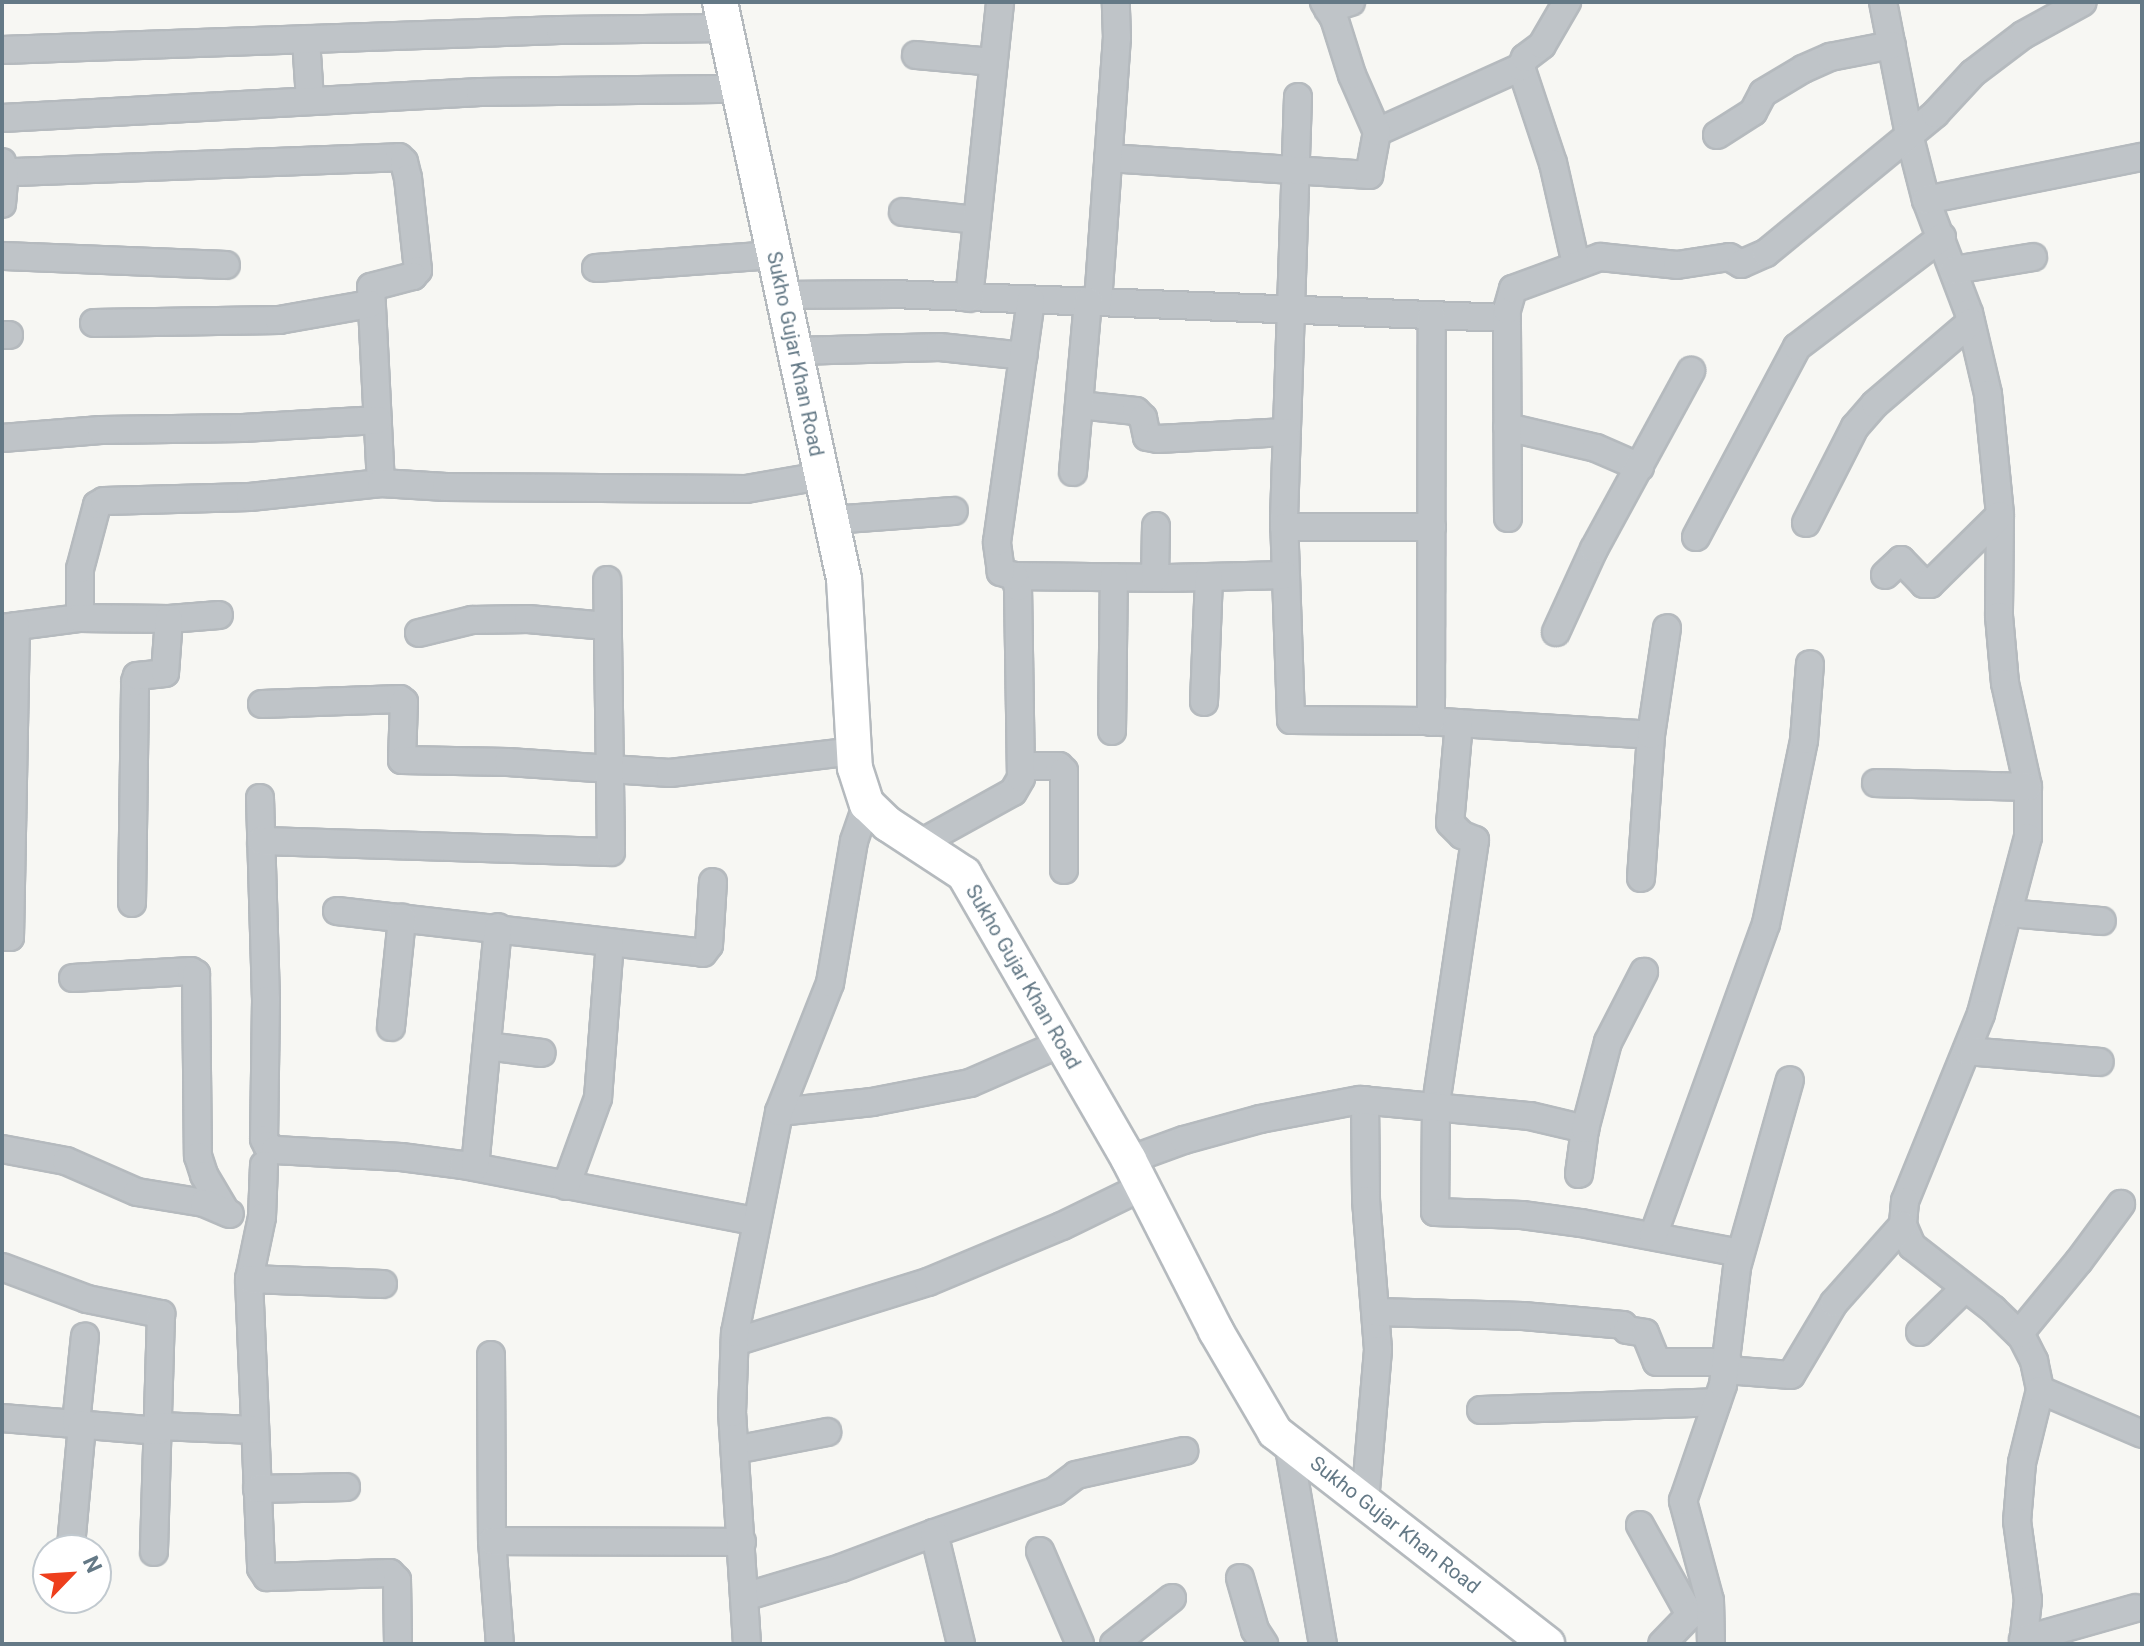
<!DOCTYPE html>
<style>
body{margin:0}
#map{position:relative;width:2144px;height:1646px;overflow:hidden;background:#f7f7f3;font-family:Roboto,sans-serif}
div>[style]{position:absolute}
[style*='--x']{left:calc(var(--x)*1px);top:calc(var(--y)*1px);width:calc(var(--w)*1px);rotate:calc(var(--a)*1deg)}
.roads{filter:drop-shadow(2px 0 #b5babe) drop-shadow(-2px 0 #b5babe) drop-shadow(0 2px #b5babe) drop-shadow(0 -2px #b5babe)}
.minor>*{height:26px;margin:-13px;padding:0 13px;transform-origin:13px;border-radius:13px;background:#bfc4c8}
.major>*{height:34px;margin:-17px;padding:0 17px;transform-origin:17px;border-radius:17px;background:#fff}
span{translate:-50% -50%;white-space:nowrap;text-align:center;line-height:1.15;-webkit-text-stroke:8px #fff;paint-order:stroke}
.street-label{font-size:20px;color:#647986}
.frame{position:absolute;inset:0;border:4px solid #647986;pointer-events:none}
.north{position:absolute;left:32px;top:1534px;width:80px;height:80px;box-sizing:border-box;background:#fff;border:2px solid #c1c9cf;border-radius:50%;rotate:65deg;font-size:22px;font-weight:700;line-height:32px;text-align:center;color:#647986}
.north::after{content:'';display:block;margin:auto;width:28px;height:36px;background:#ee3f1d;clip-path:polygon(50% 0,100% 100%,50% 72%,0 100%)}
</style>
<div id="map">
<div class="roads">
<div class="minor">
<i style="--x:1883;--y:2;--w:135;--a:78.9"></i>
<i style="--x:1909;--y:134;--w:68;--a:75.6"></i>
<i style="--x:1926;--y:200;--w:121;--a:69.2"></i>
<i style="--x:1969;--y:313;--w:83;--a:76.8"></i>
<i style="--x:1988;--y:394;--w:122;--a:84.3"></i>
<i style="--x:2000;--y:515;--w:101;--a:90.6"></i>
<i style="--x:1999;--y:616;--w:67;--a:84.9"></i>
<i style="--x:2005;--y:683;--w:107;--a:77.5"></i>
<i style="--x:2028;--y:787;--w:50;--a:90"></i>
<i style="--x:2028;--y:837;--w:183;--a:104.9"></i>
<i style="--x:1981;--y:1014;--w:202;--a:112.1"></i>
<i style="--x:1905;--y:1201;--w:24;--a:95"></i>
<i style="--x:1903;--y:1225;--w:23;--a:67"></i>
<i style="--x:1912;--y:1246;--w:103;--a:37.9"></i>
<i style="--x:1993;--y:1309;--w:40;--a:44"></i>
<i style="--x:2022;--y:1337;--w:27;--a:63"></i>
<i style="--x:2034;--y:1361;--w:30;--a:78"></i>
<i style="--x:2040;--y:1390;--w:75;--a:103.9"></i>
<i style="--x:2022;--y:1463;--w:58;--a:94.9"></i>
<i style="--x:2017;--y:1521;--w:80;--a:82.1"></i>
<i style="--x:2028;--y:1600;--w:44;--a:96.5"></i>
<i style="--x:1328;--y:9;--w:24;--a:-17"></i>
<i style="--x:306;--y:39;--w:60;--a:86.2"></i>
<i style="--x:2;--y:50;--w:558;--a:-2.05"></i>
<i style="--x:560;--y:30;--w:165;--a:-0.7"></i>
<i style="--x:916;--y:55;--w:77;--a:5.2"></i>
<i style="--x:1521;--y:67;--w:101;--a:71.6"></i>
<i style="--x:1553;--y:163;--w:104;--a:77.2"></i>
<i style="--x:1298;--y:97;--w:421;--a:91.9"></i>
<i style="--x:1284;--y:518;--w:202;--a:88"></i>
<i style="--x:1291;--y:720;--w:134;--a:0.4"></i>
<i style="--x:1425;--y:721;--w:226;--a:3.5"></i>
<i style="--x:2;--y:118;--w:479;--a:-3.1"></i>
<i style="--x:480;--y:92;--w:258;--a:-0.7"></i>
<i style="--x:1377;--y:132;--w:158;--a:-24.3"></i>
<i style="--x:1521;--y:67;--w:10;--a:-66"></i>
<i style="--x:1525;--y:58;--w:21;--a:-37"></i>
<i style="--x:1542;--y:45;--w:50;--a:-59.8"></i>
<i style="--x:1717;--y:135;--w:43;--a:-32.6"></i>
<i style="--x:1753;--y:112;--w:21;--a:-62"></i>
<i style="--x:1763;--y:93;--w:47;--a:-31"></i>
<i style="--x:1803;--y:69;--w:30;--a:-24"></i>
<i style="--x:1830;--y:57;--w:63;--a:-11"></i>
<i style="--x:1108;--y:158;--w:262;--a:3.7"></i>
<i style="--x:1369;--y:175;--w:44;--a:-79.5"></i>
<i style="--x:1377;--y:132;--w:62;--a:-113.7"></i>
<i style="--x:1352;--y:75;--w:60;--a:-107.5"></i>
<i style="--x:1334;--y:18;--w:19;--a:-122"></i>
<i style="--x:2;--y:162;--w:10;--a:73"></i>
<i style="--x:5;--y:172;--w:10;--a:0"></i>
<i style="--x:15;--y:172;--w:384;--a:-2.2"></i>
<i style="--x:399;--y:157;--w:7;--a:45"></i>
<i style="--x:404;--y:162;--w:16;--a:76"></i>
<i style="--x:408;--y:178;--w:93;--a:83.8"></i>
<i style="--x:418;--y:270;--w:8;--a:130"></i>
<i style="--x:413;--y:276;--w:43;--a:165.3"></i>
<i style="--x:371;--y:287;--w:196;--a:87.1"></i>
<i style="--x:1926;--y:200;--w:220;--a:-11.3"></i>
<i style="--x:2;--y:204;--w:32;--a:-85"></i>
<i style="--x:903;--y:212;--w:74;--a:6.2"></i>
<i style="--x:2;--y:256;--w:224;--a:2.3"></i>
<i style="--x:596;--y:268;--w:178;--a:-4.2"></i>
<i style="--x:1954;--y:270;--w:80;--a:-9.3"></i>
<i style="--x:783;--y:295;--w:110;--a:-0.5"></i>
<i style="--x:893;--y:294;--w:614;--a:2.24"></i>
<i style="--x:969;--y:298;--w:298;--a:-84"></i>
<i style="--x:1098;--y:302;--w:265;--a:-85.9"></i>
<i style="--x:1117;--y:38;--w:36;--a:-92"></i>
<i style="--x:94;--y:323;--w:185;--a:-0.9"></i>
<i style="--x:279;--y:320;--w:92;--a:-10"></i>
<i style="--x:2;--y:335;--w:7;--a:0"></i>
<i style="--x:795;--y:351;--w:145;--a:-1.6"></i>
<i style="--x:940;--y:347;--w:84;--a:6.1"></i>
<i style="--x:1079;--y:405;--w:57;--a:6"></i>
<i style="--x:1136;--y:411;--w:10;--a:45"></i>
<i style="--x:1143;--y:418;--w:19;--a:78"></i>
<i style="--x:1147;--y:437;--w:11;--a:10"></i>
<i style="--x:1158;--y:439;--w:128;--a:-3.1"></i>
<i style="--x:1507;--y:427;--w:91;--a:13.3"></i>
<i style="--x:1596;--y:448;--w:48;--a:23.4"></i>
<i style="--x:2;--y:438;--w:99;--a:-4.6"></i>
<i style="--x:101;--y:430;--w:142;--a:-0.8"></i>
<i style="--x:243;--y:428;--w:135;--a:-3.4"></i>
<i style="--x:1073;--y:472;--w:172;--a:-85"></i>
<i style="--x:1508;--y:518;--w:208;--a:-90.3"></i>
<i style="--x:1507;--y:310;--w:22;--a:-74"></i>
<i style="--x:1513;--y:289;--w:93;--a:-20.2"></i>
<i style="--x:1600;--y:257;--w:77;--a:5.9"></i>
<i style="--x:1677;--y:265;--w:53;--a:-8.7"></i>
<i style="--x:1729;--y:257;--w:14;--a:30"></i>
<i style="--x:1741;--y:264;--w:27;--a:-24"></i>
<i style="--x:1766;--y:253;--w:219;--a:-39.4"></i>
<i style="--x:1935;--y:114;--w:56;--a:-47.2"></i>
<i style="--x:1973;--y:73;--w:63;--a:-37.2"></i>
<i style="--x:2023;--y:35;--w:68;--a:-28.8"></i>
<i style="--x:831;--y:520;--w:123;--a:-4.2"></i>
<i style="--x:1806;--y:523;--w:108;--a:-63"></i>
<i style="--x:1855;--y:427;--w:30;--a:-49"></i>
<i style="--x:1875;--y:404;--w:126;--a:-40.5"></i>
<i style="--x:1284;--y:527;--w:148;--a:0"></i>
<i style="--x:1696;--y:537;--w:215;--a:-62"></i>
<i style="--x:1797;--y:347;--w:182;--a:-37.2"></i>
<i style="--x:1885;--y:575;--w:22;--a:-43"></i>
<i style="--x:1901;--y:560;--w:33;--a:46"></i>
<i style="--x:1924;--y:584;--w:6;--a:0"></i>
<i style="--x:1930;--y:584;--w:98;--a:-44.6"></i>
<i style="--x:1014;--y:576;--w:154;--a:0.7"></i>
<i style="--x:1168;--y:578;--w:117;--a:-1.5"></i>
<i style="--x:1155;--y:578;--w:52;--a:-88.9"></i>
<i style="--x:80;--y:618;--w:49;--a:-90"></i>
<i style="--x:80;--y:569;--w:66;--a:-75.1"></i>
<i style="--x:97;--y:505;--w:8;--a:-30"></i>
<i style="--x:104;--y:501;--w:146;--a:-1.6"></i>
<i style="--x:250;--y:497;--w:132;--a:-6.1"></i>
<i style="--x:381;--y:483;--w:65;--a:3.5"></i>
<i style="--x:446;--y:487;--w:300;--a:0.4"></i>
<i style="--x:746;--y:489;--w:76;--a:-9.8"></i>
<i style="--x:2;--y:628;--w:79;--a:-7.3"></i>
<i style="--x:80;--y:618;--w:89;--a:0.6"></i>
<i style="--x:169;--y:619;--w:50;--a:-4.6"></i>
<i style="--x:1556;--y:632;--w:91;--a:-65.4"></i>
<i style="--x:1594;--y:549;--w:203;--a:-61.4"></i>
<i style="--x:419;--y:633;--w:55;--a:-13.8"></i>
<i style="--x:472;--y:620;--w:56;--a:-1"></i>
<i style="--x:528;--y:619;--w:79;--a:5.1"></i>
<i style="--x:1204;--y:702;--w:125;--a:-87.7"></i>
<i style="--x:262;--y:704;--w:138;--a:-2.1"></i>
<i style="--x:400;--y:699;--w:5;--a:37"></i>
<i style="--x:404;--y:702;--w:58;--a:92"></i>
<i style="--x:402;--y:760;--w:106;--a:1.1"></i>
<i style="--x:508;--y:762;--w:162;--a:3.9"></i>
<i style="--x:670;--y:773;--w:185;--a:-6.8"></i>
<i style="--x:1431;--y:722;--w:406;--a:-89.9"></i>
<i style="--x:1459;--y:723;--w:100;--a:95.1"></i>
<i style="--x:1450;--y:823;--w:17;--a:45"></i>
<i style="--x:1462;--y:835;--w:14;--a:21"></i>
<i style="--x:1475;--y:840;--w:268;--a:98.4"></i>
<i style="--x:1436;--y:1105;--w:107;--a:90.5"></i>
<i style="--x:1435;--y:1212;--w:87;--a:2"></i>
<i style="--x:1522;--y:1215;--w:60;--a:7.7"></i>
<i style="--x:1581;--y:1223;--w:162;--a:10.7"></i>
<i style="--x:1112;--y:731;--w:154;--a:-89.3"></i>
<i style="--x:1021;--y:766;--w:38;--a:0"></i>
<i style="--x:1059;--y:766;--w:7;--a:45"></i>
<i style="--x:1064;--y:771;--w:99;--a:90"></i>
<i style="--x:1876;--y:783;--w:152;--a:1.5"></i>
<i style="--x:260;--y:798;--w:202;--a:88.3"></i>
<i style="--x:266;--y:1000;--w:139;--a:90.8"></i>
<i style="--x:264;--y:1139;--w:7;--a:63"></i>
<i style="--x:267;--y:1145;--w:9;--a:32"></i>
<i style="--x:275;--y:1150;--w:126;--a:3.2"></i>
<i style="--x:401;--y:1157;--w:63;--a:7.4"></i>
<i style="--x:463;--y:1165;--w:297;--a:10.9"></i>
<i style="--x:261;--y:841;--w:350;--a:1.8"></i>
<i style="--x:611;--y:852;--w:272;--a:-90.8"></i>
<i style="--x:919;--y:844;--w:107;--a:-29"></i>
<i style="--x:1013;--y:792;--w:16;--a:-60"></i>
<i style="--x:1021;--y:778;--w:191;--a:-90.9"></i>
<i style="--x:1018;--y:587;--w:12;--a:-110"></i>
<i style="--x:1014;--y:576;--w:14;--a:-163"></i>
<i style="--x:1001;--y:572;--w:30;--a:-98"></i>
<i style="--x:997;--y:542;--w:244;--a:-82"></i>
<i style="--x:1641;--y:878;--w:143;--a:-86"></i>
<i style="--x:1651;--y:735;--w:108;--a:-81.5"></i>
<i style="--x:132;--y:903;--w:221;--a:-89.2"></i>
<i style="--x:135;--y:682;--w:6;--a:-72"></i>
<i style="--x:137;--y:676;--w:28;--a:-6"></i>
<i style="--x:165;--y:673;--w:54;--a:-85.8"></i>
<i style="--x:337;--y:911;--w:368;--a:6.5"></i>
<i style="--x:703;--y:953;--w:10;--a:-53"></i>
<i style="--x:709;--y:945;--w:63;--a:-86.4"></i>
<i style="--x:2008;--y:913;--w:94;--a:4.9"></i>
<i style="--x:2;--y:937;--w:8;--a:0"></i>
<i style="--x:10;--y:937;--w:311;--a:-88.9"></i>
<i style="--x:73;--y:978;--w:118;--a:-3.4"></i>
<i style="--x:191;--y:971;--w:6;--a:31"></i>
<i style="--x:196;--y:974;--w:182;--a:89.4"></i>
<i style="--x:198;--y:1156;--w:20;--a:72"></i>
<i style="--x:204;--y:1175;--w:43;--a:59.3"></i>
<i style="--x:391;--y:1027;--w:110;--a:-84.2"></i>
<i style="--x:487;--y:1046;--w:55;--a:7.3"></i>
<i style="--x:1967;--y:1051;--w:133;--a:4.7"></i>
<i style="--x:1365;--y:1100;--w:100;--a:89.4"></i>
<i style="--x:1366;--y:1200;--w:150;--a:85.4"></i>
<i style="--x:1378;--y:1350;--w:153;--a:94.9"></i>
<i style="--x:779;--y:1112;--w:94;--a:-6.1"></i>
<i style="--x:872;--y:1102;--w:100;--a:-11"></i>
<i style="--x:970;--y:1083;--w:100;--a:-23.5"></i>
<i style="--x:2;--y:1149;--w:65;--a:10.6"></i>
<i style="--x:66;--y:1161;--w:77;--a:23.6"></i>
<i style="--x:137;--y:1192;--w:68;--a:9.3"></i>
<i style="--x:204;--y:1203;--w:28;--a:23"></i>
<i style="--x:1129;--y:1160;--w:59;--a:-20"></i>
<i style="--x:1184;--y:1140;--w:79;--a:-15.4"></i>
<i style="--x:1260;--y:1119;--w:102;--a:-10.8"></i>
<i style="--x:1360;--y:1100;--w:171;--a:5.4"></i>
<i style="--x:1530;--y:1116;--w:57;--a:13.3"></i>
<i style="--x:264;--y:1165;--w:52;--a:92.2"></i>
<i style="--x:262;--y:1217;--w:63;--a:101.8"></i>
<i style="--x:249;--y:1279;--w:289;--a:87.6"></i>
<i style="--x:261;--y:1568;--w:11;--a:56"></i>
<i style="--x:267;--y:1577;--w:123;--a:-1.9"></i>
<i style="--x:390;--y:1573;--w:10;--a:45"></i>
<i style="--x:397;--y:1580;--w:64;--a:89.1"></i>
<i style="--x:475;--y:1167;--w:241;--a:-84.5"></i>
<i style="--x:1579;--y:1174;--w:45;--a:-82.4"></i>
<i style="--x:1585;--y:1129;--w:90;--a:-75.2"></i>
<i style="--x:1608;--y:1042;--w:79;--a:-62.8"></i>
<i style="--x:566;--y:1186;--w:94;--a:-70"></i>
<i style="--x:598;--y:1098;--w:156;--a:-85.6"></i>
<i style="--x:1653;--y:1236;--w:332;--a:-70.1"></i>
<i style="--x:1766;--y:924;--w:188;--a:-78.3"></i>
<i style="--x:1804;--y:740;--w:76;--a:-85.5"></i>
<i style="--x:2;--y:1267;--w:91;--a:20.6"></i>
<i style="--x:87;--y:1299;--w:76;--a:11.5"></i>
<i style="--x:161;--y:1314;--w:238;--a:91.7"></i>
<i style="--x:249;--y:1279;--w:134;--a:2.1"></i>
<i style="--x:1376;--y:1312;--w:147;--a:1.6"></i>
<i style="--x:1523;--y:1316;--w:100;--a:5.1"></i>
<i style="--x:1623;--y:1325;--w:6;--a:51"></i>
<i style="--x:1627;--y:1330;--w:18;--a:9"></i>
<i style="--x:1645;--y:1333;--w:31;--a:68"></i>
<i style="--x:1657;--y:1362;--w:71;--a:0"></i>
<i style="--x:1920;--y:1332;--w:63;--a:-44.4"></i>
<i style="--x:2019;--y:1334;--w:94;--a:-50.6"></i>
<i style="--x:2079;--y:1261;--w:71;--a:-53.6"></i>
<i style="--x:735;--y:1342;--w:202;--a:-17.3"></i>
<i style="--x:928;--y:1282;--w:145;--a:-22.7"></i>
<i style="--x:1062;--y:1226;--w:89;--a:-26"></i>
<i style="--x:491;--y:1355;--w:186;--a:89.7"></i>
<i style="--x:492;--y:1541;--w:103;--a:85.6"></i>
<i style="--x:1726;--y:1370;--w:65;--a:4.4"></i>
<i style="--x:1791;--y:1375;--w:84;--a:-59.2"></i>
<i style="--x:1834;--y:1303;--w:104;--a:-48.5"></i>
<i style="--x:2040;--y:1390;--w:111;--a:23.3"></i>
<i style="--x:1481;--y:1410;--w:236;--a:-1.9"></i>
<i style="--x:2;--y:1418;--w:158;--a:4.7"></i>
<i style="--x:76;--y:1423;--w:87;--a:-84.1"></i>
<i style="--x:159;--y:1426;--w:96;--a:2.4"></i>
<i style="--x:1288;--y:1442;--w:205;--a:80.2"></i>
<i style="--x:735;--y:1450;--w:94;--a:-11.1"></i>
<i style="--x:257;--y:1489;--w:89;--a:-1.3"></i>
<i style="--x:1640;--y:1525;--w:103;--a:60.9"></i>
<i style="--x:1690;--y:1615;--w:40;--a:134"></i>
<i style="--x:934;--y:1533;--w:128;--a:-19.1"></i>
<i style="--x:1055;--y:1491;--w:26;--a:-37"></i>
<i style="--x:1076;--y:1475;--w:111;--a:-12.5"></i>
<i style="--x:492;--y:1541;--w:250;--a:0.2"></i>
<i style="--x:71;--y:1546;--w:122;--a:-84.8"></i>
<i style="--x:1040;--y:1551;--w:101;--a:66.7"></i>
<i style="--x:1240;--y:1578;--w:54;--a:73.9"></i>
<i style="--x:1255;--y:1630;--w:17;--a:57"></i>
<i style="--x:744;--y:1597;--w:101;--a:-16.6"></i>
<i style="--x:841;--y:1568;--w:99;--a:-20.6"></i>
<i style="--x:934;--y:1533;--w:114;--a:76.3"></i>
<i style="--x:2023;--y:1640;--w:117;--a:-15.8"></i>
<i style="--x:747;--y:1644;--w:231;--a:-93.7"></i>
<i style="--x:732;--y:1413;--w:80;--a:-87.9"></i>
<i style="--x:735;--y:1333;--w:225;--a:-78.7"></i>
<i style="--x:779;--y:1112;--w:139;--a:-68.4"></i>
<i style="--x:830;--y:983;--w:144;--a:-80.4"></i>
<i style="--x:854;--y:841;--w:39;--a:-71"></i>
<i style="--x:1114;--y:1644;--w:74;--a:-38.4"></i>
<i style="--x:1711;--y:1644;--w:43;--a:-91.3"></i>
<i style="--x:1710;--y:1601;--w:104;--a:-105.1"></i>
<i style="--x:1683;--y:1501;--w:123;--a:-71"></i>
<i style="--x:1723;--y:1385;--w:119;--a:-83.2"></i>
<i style="--x:1737;--y:1267;--w:194;--a:-74.2"></i>
</div>
<div class="major">
<i style="--x:720;--y:2;--w:590;--a:77.87"></i>
<i style="--x:844;--y:579;--w:189;--a:86.7"></i>
<i style="--x:855;--y:768;--w:38;--a:72"></i>
<i style="--x:867;--y:804;--w:29;--a:44"></i>
<i style="--x:888;--y:824;--w:91;--a:33.3"></i>
<i style="--x:964;--y:874;--w:330;--a:60"></i>
<i style="--x:1129;--y:1160;--w:192;--a:63"></i>
<i style="--x:1216;--y:1331;--w:117;--a:59.7"></i>
<i style="--x:1275;--y:1432;--w:345;--a:37.9"></i>
</div>
</div>
<div class="street-label">
<span style="left:795px;top:354px;rotate:78deg">Sukho Gujar Khan Road</span>
<span style="left:1023px;top:977px;rotate:60deg">Sukho Gujar Khan Road</span>
<span style="left:1395px;top:1525px;rotate:38deg">Sukho Gujar Khan Road</span>
</div>
<div class="frame"></div>
<div class="north">N</div>
</div>
